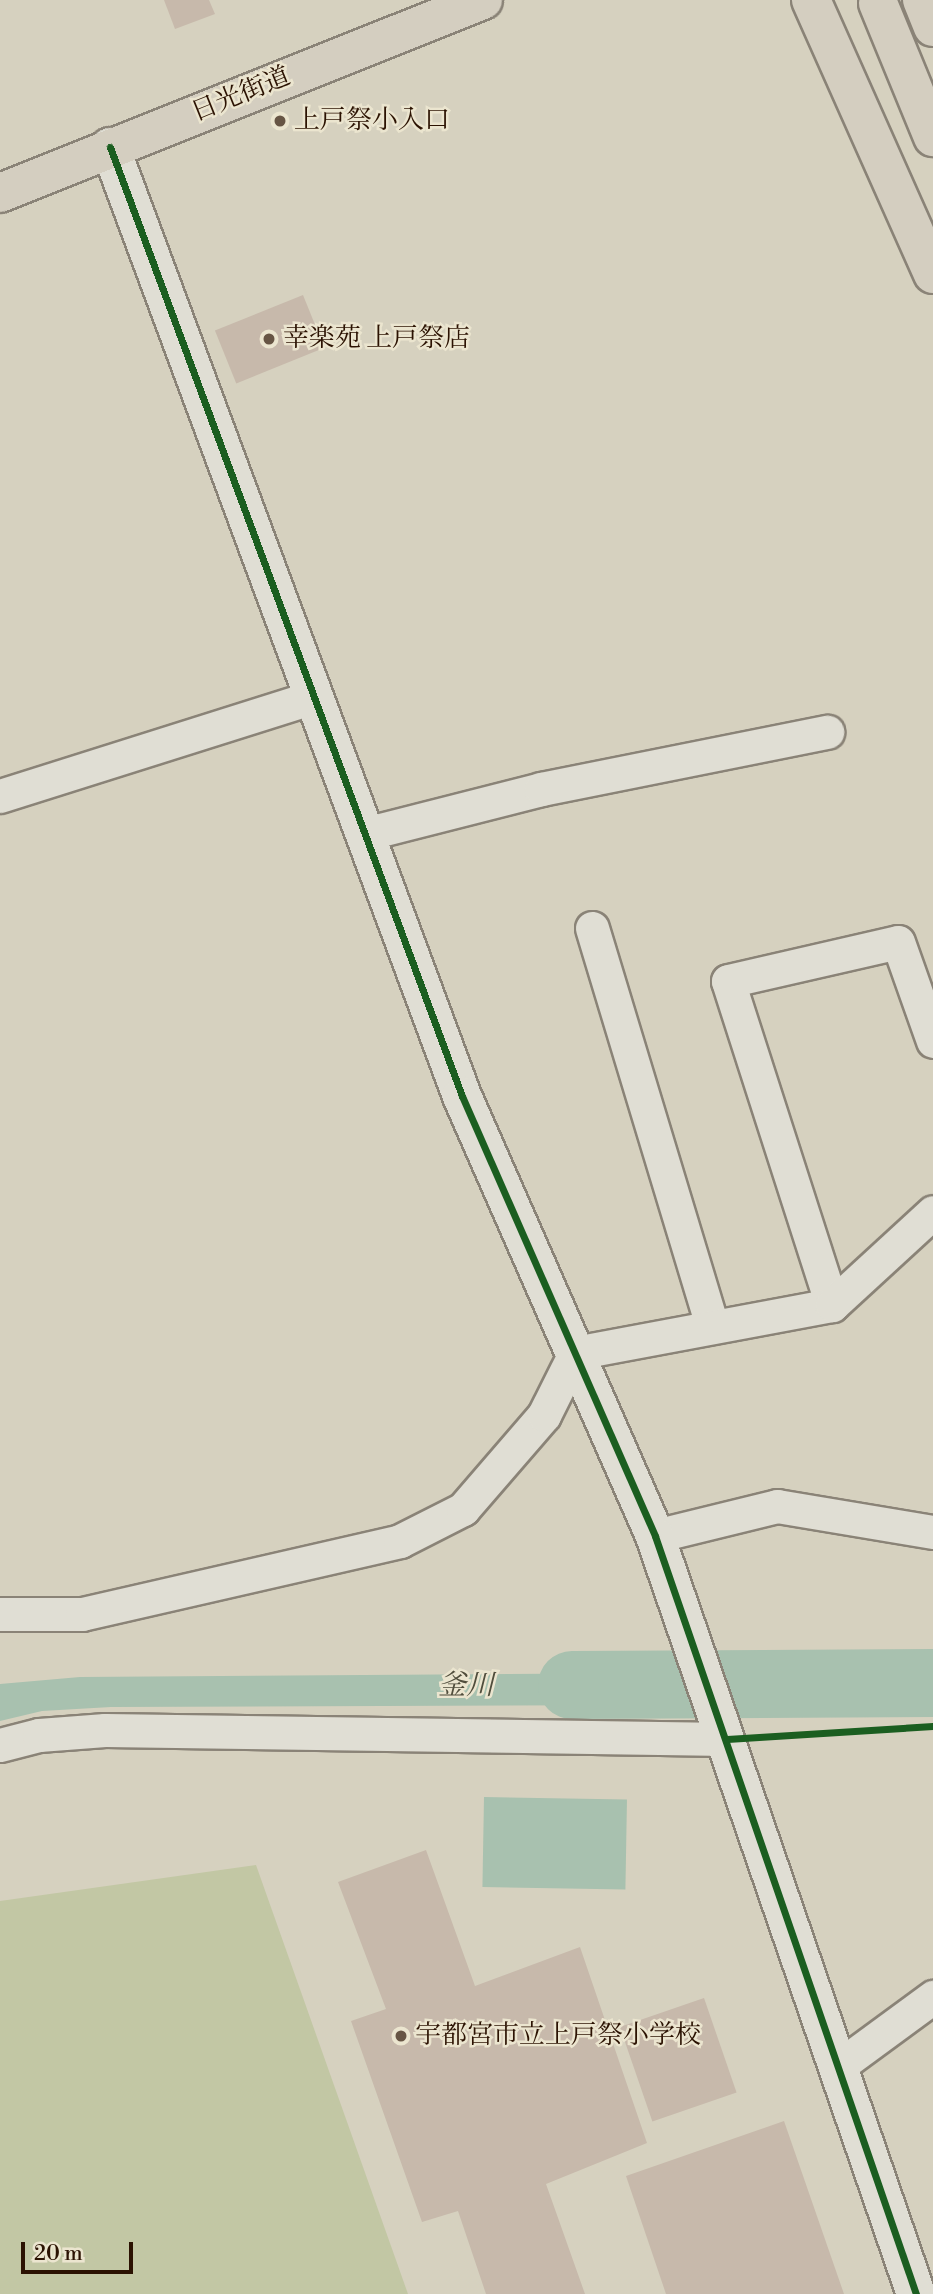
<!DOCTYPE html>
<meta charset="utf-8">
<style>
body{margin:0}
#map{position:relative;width:933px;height:2294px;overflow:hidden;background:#d6d1bf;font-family:"Libre Bodoni","Noto Serif JP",serif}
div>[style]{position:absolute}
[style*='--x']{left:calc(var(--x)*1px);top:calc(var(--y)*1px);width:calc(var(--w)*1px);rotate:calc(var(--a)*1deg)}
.green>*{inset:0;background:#c2c7a4}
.water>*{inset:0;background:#a8c1af;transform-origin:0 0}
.river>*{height:68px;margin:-34px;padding:0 34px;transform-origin:34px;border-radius:34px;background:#a8c1af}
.building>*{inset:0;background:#c7b9ab;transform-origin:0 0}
.roads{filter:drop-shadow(2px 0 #8a8377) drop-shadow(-2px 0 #8a8377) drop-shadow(0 2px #8a8377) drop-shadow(0 -2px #8a8377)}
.street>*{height:33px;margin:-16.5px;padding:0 16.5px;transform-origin:16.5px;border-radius:16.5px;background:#e0ded4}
.secondary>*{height:38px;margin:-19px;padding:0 19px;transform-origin:19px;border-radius:19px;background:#e0ded4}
.primary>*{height:38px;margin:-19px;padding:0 19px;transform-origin:19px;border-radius:19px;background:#d4cec0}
.highway>*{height:38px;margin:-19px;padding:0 19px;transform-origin:19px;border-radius:19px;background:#d4cec0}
.cycleway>*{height:7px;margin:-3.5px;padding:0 3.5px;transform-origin:3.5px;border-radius:3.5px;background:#1b5e20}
.dots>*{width:19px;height:19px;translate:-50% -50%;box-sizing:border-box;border:4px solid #ebe5cf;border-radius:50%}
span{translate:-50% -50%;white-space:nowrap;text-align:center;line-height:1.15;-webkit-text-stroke:5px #ebe5cf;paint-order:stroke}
.street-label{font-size:26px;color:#2b1202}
.poi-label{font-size:26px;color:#2b1202}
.left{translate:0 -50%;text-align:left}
.water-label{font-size:28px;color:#504d3c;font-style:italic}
.scale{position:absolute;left:21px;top:2242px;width:112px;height:32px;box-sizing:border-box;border:4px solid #2b1202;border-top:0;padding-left:9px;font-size:21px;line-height:24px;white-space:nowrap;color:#2b1202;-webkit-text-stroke:5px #ebe5cf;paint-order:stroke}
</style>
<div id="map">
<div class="green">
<i style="clip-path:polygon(256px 1865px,408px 2294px,0 2294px,0 1901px)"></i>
</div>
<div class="water">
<i style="left:933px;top:1672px;width:32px;height:210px;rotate:90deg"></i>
<i style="clip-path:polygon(662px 1673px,671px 1705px,111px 1707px,42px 1711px,0 1721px,0 1684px,80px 1677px)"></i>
<i style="left:484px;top:1797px;width:143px;height:90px;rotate:1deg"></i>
</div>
<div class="river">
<i style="--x:572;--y:1685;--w:361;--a:-0.3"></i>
</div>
<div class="building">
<i style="clip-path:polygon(164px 0,209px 0,215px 14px,175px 29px)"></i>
<i style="left:303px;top:295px;width:57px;height:95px;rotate:68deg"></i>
<i style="clip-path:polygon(426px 1850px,475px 1986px,580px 1947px,647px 2143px,546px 2184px,585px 2294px,486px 2294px,458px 2211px,422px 2222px,351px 2021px,386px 2009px,338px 1882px)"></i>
<i style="left:704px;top:1998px;width:100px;height:89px;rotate:71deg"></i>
<i style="clip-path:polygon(784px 2121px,844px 2294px,666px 2294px,626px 2176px)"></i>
</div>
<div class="roads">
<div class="street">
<i style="--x:0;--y:796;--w:329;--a:-17.5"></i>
<i style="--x:365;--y:834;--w:182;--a:-14.3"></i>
<i style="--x:541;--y:789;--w:292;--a:-11.3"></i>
<i style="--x:592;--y:928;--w:416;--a:73.2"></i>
<i style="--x:832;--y:1305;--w:340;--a:-107.8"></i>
<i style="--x:728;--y:981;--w:174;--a:-12.9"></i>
<i style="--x:898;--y:942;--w:105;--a:70.5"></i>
<i style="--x:655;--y:1536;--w:126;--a:-13.8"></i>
<i style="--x:777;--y:1506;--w:158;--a:9.5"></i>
<i style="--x:0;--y:1614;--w:82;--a:0"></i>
<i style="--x:82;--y:1614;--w:326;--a:-12.9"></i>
<i style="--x:400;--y:1541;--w:71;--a:-26.9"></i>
<i style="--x:463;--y:1509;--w:124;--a:-49.2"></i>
<i style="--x:544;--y:1415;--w:69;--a:-63.4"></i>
<i style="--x:575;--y:1353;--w:261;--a:-10.6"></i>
<i style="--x:832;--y:1305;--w:137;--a:-42.6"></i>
<i style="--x:0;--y:1745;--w:40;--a:-14.4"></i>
<i style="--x:39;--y:1735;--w:66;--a:-4.3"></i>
<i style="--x:105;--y:1730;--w:622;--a:0.83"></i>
<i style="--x:839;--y:2066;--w:117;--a:-36.3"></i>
</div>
<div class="secondary">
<i style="--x:110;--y:147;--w:1012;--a:69.65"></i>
<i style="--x:462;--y:1096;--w:480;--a:66.3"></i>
<i style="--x:655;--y:1536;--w:802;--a:71"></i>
</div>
<div class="primary">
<i style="--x:922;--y:0;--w:29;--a:68"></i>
<i style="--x:878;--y:3;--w:145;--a:67.7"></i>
</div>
<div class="highway">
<i style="--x:811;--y:0;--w:300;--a:66"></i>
<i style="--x:0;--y:193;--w:520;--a:-21.78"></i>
</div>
</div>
<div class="cycleway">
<i style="--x:110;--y:147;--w:1012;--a:69.65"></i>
<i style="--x:462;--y:1096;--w:480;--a:66.3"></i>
<i style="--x:655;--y:1536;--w:802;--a:71"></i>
<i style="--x:727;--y:1739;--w:206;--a:-3.6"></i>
</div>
<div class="dots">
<i style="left:280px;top:121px;background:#675544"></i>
<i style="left:269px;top:339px;background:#675544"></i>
<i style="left:401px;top:2036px;background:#675544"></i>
</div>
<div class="street-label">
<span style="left:241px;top:95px;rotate:-22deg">日光街道</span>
</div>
<div class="poi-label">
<span class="left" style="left:294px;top:121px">上戸祭小入口</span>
<span class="left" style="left:283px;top:339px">幸楽苑 上戸祭店</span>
<span class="left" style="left:415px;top:2036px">宇都宮市立上戸祭小学校</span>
</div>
<div class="water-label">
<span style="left:466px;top:1686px">釜川</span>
</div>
<div class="scale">20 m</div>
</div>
